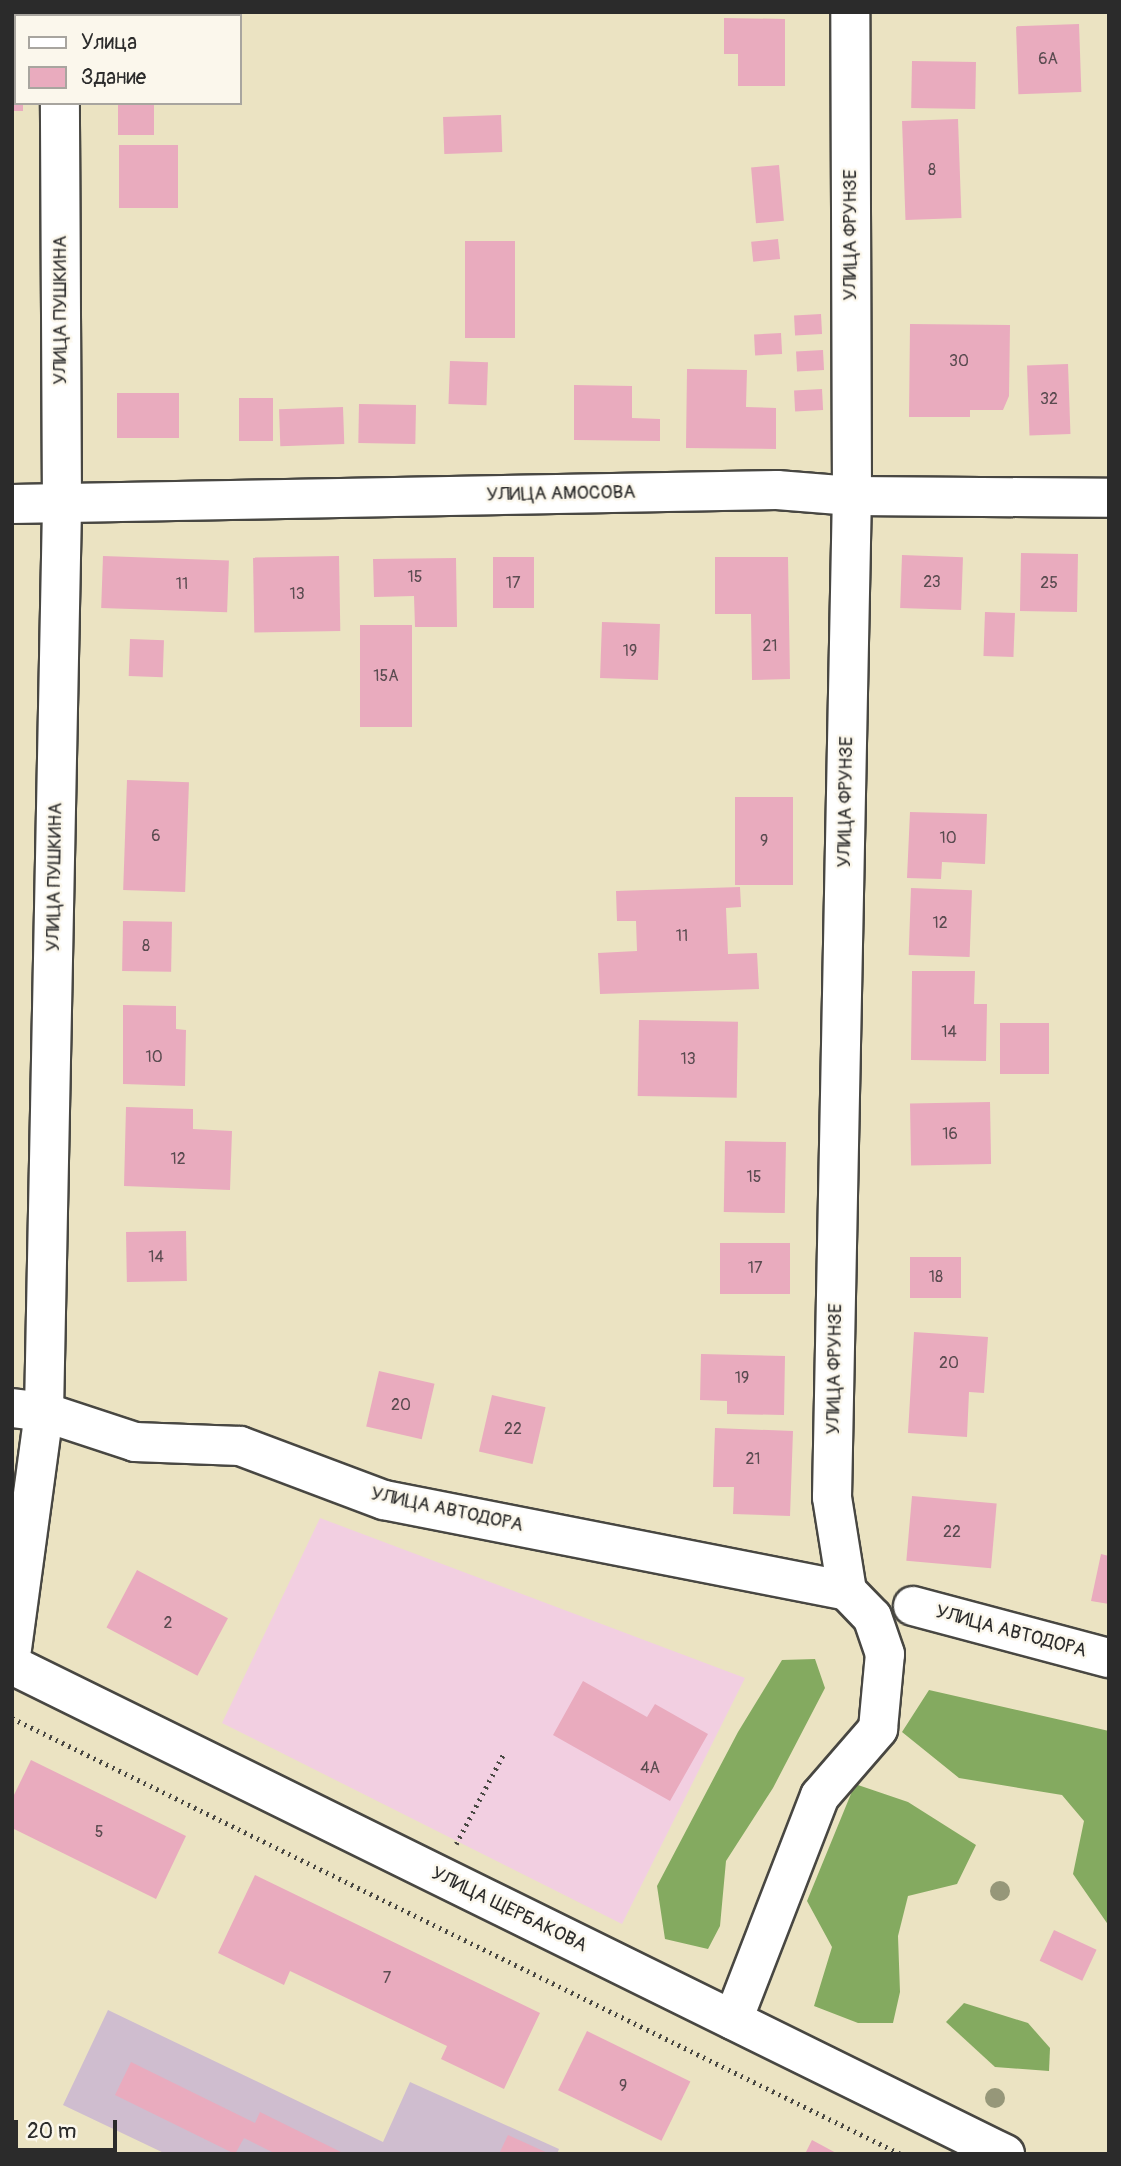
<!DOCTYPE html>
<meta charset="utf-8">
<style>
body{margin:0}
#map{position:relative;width:1121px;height:2166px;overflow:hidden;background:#ebe3c2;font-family:Pangolin,sans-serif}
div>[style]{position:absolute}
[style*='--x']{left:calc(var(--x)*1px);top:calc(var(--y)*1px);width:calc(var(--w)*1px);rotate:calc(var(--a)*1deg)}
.built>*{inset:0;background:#f2cfe1}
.industrial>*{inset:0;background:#cfbdcf}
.forest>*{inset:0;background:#84aa60}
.building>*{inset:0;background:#e9abbe;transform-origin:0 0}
.path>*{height:4.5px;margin-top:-2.25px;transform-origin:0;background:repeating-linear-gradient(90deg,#484742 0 2px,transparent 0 7px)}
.roads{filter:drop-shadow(2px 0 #484742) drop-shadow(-2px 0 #484742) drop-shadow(0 2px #484742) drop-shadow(0 -2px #484742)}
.minor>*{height:38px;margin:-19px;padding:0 19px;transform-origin:19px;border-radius:19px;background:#fff}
.trees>*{width:20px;height:20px;margin:-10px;border-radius:50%;background:#969779}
span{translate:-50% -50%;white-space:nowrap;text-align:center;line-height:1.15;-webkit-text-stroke:5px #fbf7ec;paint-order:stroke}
.number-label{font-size:16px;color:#5a4b50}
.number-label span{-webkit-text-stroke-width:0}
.street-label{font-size:19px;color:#2b2b2b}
.frame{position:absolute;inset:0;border:14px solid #2b2b2b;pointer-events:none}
.legend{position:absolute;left:14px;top:14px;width:228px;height:91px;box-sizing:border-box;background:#fbf7ec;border:2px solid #a8a59f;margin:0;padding:9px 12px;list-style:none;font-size:21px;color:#2b2b2b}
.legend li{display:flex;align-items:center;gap:14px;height:35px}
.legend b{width:35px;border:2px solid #a8a59f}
.scale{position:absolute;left:14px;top:2120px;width:103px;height:32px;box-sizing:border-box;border:4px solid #2b2b2b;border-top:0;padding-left:9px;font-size:21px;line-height:24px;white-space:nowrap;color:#2b2b2b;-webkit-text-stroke:5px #fbf7ec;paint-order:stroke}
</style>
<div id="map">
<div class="built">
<i style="clip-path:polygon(320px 1518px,745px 1678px,622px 1924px,222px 1723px)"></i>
</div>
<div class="industrial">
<i style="clip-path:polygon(108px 2010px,383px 2142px,410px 2082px,559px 2149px,557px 2154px,166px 2154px,63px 2105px)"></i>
</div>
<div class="forest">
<i style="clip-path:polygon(815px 1659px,825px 1688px,773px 1788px,726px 1861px,720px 1926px,708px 1949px,665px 1939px,657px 1886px,738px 1732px,782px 1660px)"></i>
<i style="clip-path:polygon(929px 1690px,1109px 1731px,1109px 1926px,1073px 1874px,1084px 1821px,1062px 1795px,959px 1778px,902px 1732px)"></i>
<i style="clip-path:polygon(855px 1784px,908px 1802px,976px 1845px,957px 1884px,908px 1896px,898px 1936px,900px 1992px,893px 2023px,858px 2023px,814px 2006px,832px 1947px,807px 1901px)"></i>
<i style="clip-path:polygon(964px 2003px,1028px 2023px,1050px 2048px,1049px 2071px,995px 2067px,946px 2022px)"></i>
</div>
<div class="building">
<i style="clip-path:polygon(724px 18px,785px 19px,785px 86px,738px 86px,738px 54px,724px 54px)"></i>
<i style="left:1079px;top:24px;width:68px;height:63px;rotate:88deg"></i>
<i style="left:912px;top:61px;width:64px;height:47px;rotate:1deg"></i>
<i style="clip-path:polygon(12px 67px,16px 103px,23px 103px,23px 111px,12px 111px)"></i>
<i style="left:118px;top:103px;width:36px;height:32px"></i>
<i style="left:501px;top:115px;width:37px;height:58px;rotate:88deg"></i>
<i style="left:958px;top:119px;width:99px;height:56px;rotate:88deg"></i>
<i style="left:119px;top:145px;width:59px;height:63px"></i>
<i style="left:779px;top:165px;width:56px;height:28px;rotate:85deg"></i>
<i style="left:778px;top:239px;width:20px;height:27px;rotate:84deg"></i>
<i style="left:465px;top:241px;width:50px;height:97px"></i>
<i style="left:821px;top:314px;width:20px;height:27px;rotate:87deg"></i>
<i style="clip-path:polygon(910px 324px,1010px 325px,1009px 396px,1003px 410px,970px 410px,970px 417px,909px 417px)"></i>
<i style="left:781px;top:333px;width:21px;height:27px;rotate:87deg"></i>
<i style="left:823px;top:350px;width:20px;height:27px;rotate:87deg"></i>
<i style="left:450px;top:361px;width:38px;height:43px;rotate:2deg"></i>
<i style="left:1068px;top:364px;width:70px;height:41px;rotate:88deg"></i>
<i style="clip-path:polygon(687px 369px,747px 370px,746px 407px,776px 408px,776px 449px,686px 448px)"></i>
<i style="clip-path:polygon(574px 385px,632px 386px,632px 418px,660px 419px,660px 441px,574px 440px)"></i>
<i style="left:822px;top:389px;width:21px;height:28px;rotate:87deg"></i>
<i style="left:117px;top:393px;width:62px;height:45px"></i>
<i style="left:239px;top:398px;width:34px;height:43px"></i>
<i style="left:359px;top:404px;width:57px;height:39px;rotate:1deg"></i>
<i style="left:343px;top:407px;width:37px;height:64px;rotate:88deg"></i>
<i style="left:1021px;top:553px;width:57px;height:58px;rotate:1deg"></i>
<i style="left:902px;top:555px;width:61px;height:53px;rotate:2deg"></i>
<i style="left:103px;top:556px;width:126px;height:52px;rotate:2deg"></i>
<i style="left:339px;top:556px;width:75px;height:86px;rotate:89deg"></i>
<i style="left:534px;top:557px;width:51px;height:41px;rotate:90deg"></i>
<i style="clip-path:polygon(715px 557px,788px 557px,790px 679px,752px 680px,751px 614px,715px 614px)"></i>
<i style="clip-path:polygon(456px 558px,457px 627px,415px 627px,414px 596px,374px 597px,373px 559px)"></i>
<i style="left:985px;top:612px;width:30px;height:44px;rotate:2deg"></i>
<i style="left:602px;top:622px;width:58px;height:56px;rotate:2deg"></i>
<i style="left:360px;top:625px;width:52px;height:102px"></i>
<i style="left:130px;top:639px;width:34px;height:37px;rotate:2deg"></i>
<i style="left:127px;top:780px;width:62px;height:110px;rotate:2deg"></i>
<i style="left:735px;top:797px;width:58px;height:88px"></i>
<i style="clip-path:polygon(910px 812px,987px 814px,985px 864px,942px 862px,941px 879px,907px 878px)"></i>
<i style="clip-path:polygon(740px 887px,741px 907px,726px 908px,728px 954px,757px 953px,759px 989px,600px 994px,598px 953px,637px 951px,636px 921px,617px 921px,616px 891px)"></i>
<i style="left:911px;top:888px;width:61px;height:67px;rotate:2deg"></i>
<i style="left:123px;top:921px;width:49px;height:50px;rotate:1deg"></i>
<i style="clip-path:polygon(912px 971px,975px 971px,974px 1004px,987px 1004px,986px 1061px,911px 1060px)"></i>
<i style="clip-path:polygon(123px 1005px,176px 1006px,176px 1029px,186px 1030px,185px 1086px,123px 1084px)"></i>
<i style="left:639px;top:1020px;width:99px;height:76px;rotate:1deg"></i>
<i style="left:1000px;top:1023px;width:49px;height:51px"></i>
<i style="left:990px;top:1102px;width:62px;height:80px;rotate:89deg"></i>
<i style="clip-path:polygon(126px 1107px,193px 1109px,193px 1129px,232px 1131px,230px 1190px,124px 1186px)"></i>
<i style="left:725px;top:1141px;width:61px;height:71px;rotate:1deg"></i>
<i style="left:186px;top:1231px;width:50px;height:60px;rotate:89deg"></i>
<i style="left:720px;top:1243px;width:70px;height:51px"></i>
<i style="left:910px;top:1257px;width:51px;height:41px"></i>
<i style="clip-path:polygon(914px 1332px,988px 1337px,984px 1393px,969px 1392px,967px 1437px,908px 1433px)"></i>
<i style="clip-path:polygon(701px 1354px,785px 1356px,784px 1415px,727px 1414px,727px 1401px,700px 1400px)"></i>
<i style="left:379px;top:1371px;width:57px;height:57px;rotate:13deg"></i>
<i style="left:492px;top:1395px;width:55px;height:58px;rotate:13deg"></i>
<i style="clip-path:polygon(715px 1428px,793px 1431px,790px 1516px,733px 1514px,734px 1487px,713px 1487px)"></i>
<i style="left:912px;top:1496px;width:85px;height:65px;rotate:5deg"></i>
<i style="clip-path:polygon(1101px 1554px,1109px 1556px,1109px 1604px,1091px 1601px)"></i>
<i style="left:137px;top:1570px;width:103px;height:65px;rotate:28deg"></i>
<i style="clip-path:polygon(583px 1681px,647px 1717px,655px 1704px,708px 1734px,670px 1801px,553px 1735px)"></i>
<i style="clip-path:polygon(31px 1760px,186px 1836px,156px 1899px,12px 1828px,12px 1799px)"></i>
<i style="clip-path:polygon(255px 1875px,540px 2013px,504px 2089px,441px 2059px,447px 2046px,290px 1971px,284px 1985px,218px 1953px)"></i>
<i style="left:1054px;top:1930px;width:47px;height:34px;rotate:25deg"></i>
<i style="left:587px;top:2031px;width:115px;height:66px;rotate:26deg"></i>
<i style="clip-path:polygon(131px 2062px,255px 2123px,260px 2112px,345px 2154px,276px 2154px,244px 2138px,235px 2154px,115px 2095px)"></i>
<i style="clip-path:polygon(508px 2135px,550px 2154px,499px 2154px)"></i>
<i style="clip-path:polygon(812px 2140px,838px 2154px,805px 2154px)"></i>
</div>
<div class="path">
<i style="--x:12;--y:1718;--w:990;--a:26.13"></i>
<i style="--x:456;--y:1844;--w:101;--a:-62.2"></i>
</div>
<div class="roads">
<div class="minor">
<i style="--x:59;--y:12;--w:4;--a:90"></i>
<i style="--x:12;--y:504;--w:765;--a:-1.05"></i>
<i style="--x:777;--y:490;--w:75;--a:4.6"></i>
<i style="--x:852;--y:496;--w:257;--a:0.4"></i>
<i style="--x:12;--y:1408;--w:32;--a:7"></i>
<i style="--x:44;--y:1412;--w:96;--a:18.2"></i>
<i style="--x:135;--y:1442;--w:105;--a:2.2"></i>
<i style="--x:240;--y:1446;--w:154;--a:20.6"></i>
<i style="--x:384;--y:1500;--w:472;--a:11.1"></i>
<i style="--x:847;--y:1591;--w:95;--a:-99.1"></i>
<i style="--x:832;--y:1497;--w:1001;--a:-88.86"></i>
<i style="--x:852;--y:496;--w:484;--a:-90.2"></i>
<i style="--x:913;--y:1606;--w:203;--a:14.9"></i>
<i style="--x:12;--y:1649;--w:239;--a:-82.3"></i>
<i style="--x:44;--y:1412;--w:907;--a:-88.86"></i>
<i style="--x:62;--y:505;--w:402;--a:-90.3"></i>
<i style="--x:12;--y:1665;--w:1107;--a:26.22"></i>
<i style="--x:733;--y:2020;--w:240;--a:-68.8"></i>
<i style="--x:820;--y:1796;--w:89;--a:-49.1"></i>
<i style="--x:878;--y:1729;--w:75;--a:-84.7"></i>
<i style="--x:885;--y:1654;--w:39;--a:-109"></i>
<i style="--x:872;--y:1617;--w:36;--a:-134"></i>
</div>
</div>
<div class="trees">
<i style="left:1000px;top:1891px"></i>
<i style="left:995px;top:2098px"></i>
</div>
<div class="number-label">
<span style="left:1048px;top:59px">6А</span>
<span style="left:932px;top:170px">8</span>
<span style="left:959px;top:361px">30</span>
<span style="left:1049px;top:399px">32</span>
<span style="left:415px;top:577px">15</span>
<span style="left:932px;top:582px">23</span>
<span style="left:513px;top:583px">17</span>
<span style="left:1049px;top:583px">25</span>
<span style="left:182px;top:584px">11</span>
<span style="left:297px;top:594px">13</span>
<span style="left:770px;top:646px">21</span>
<span style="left:630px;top:651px">19</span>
<span style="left:386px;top:676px">15А</span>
<span style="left:156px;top:836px">6</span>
<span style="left:948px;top:838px">10</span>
<span style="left:764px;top:841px">9</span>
<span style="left:940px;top:923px">12</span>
<span style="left:682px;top:936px">11</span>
<span style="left:146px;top:946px">8</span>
<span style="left:949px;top:1032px">14</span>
<span style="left:154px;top:1057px">10</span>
<span style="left:688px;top:1059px">13</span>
<span style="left:950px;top:1134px">16</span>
<span style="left:178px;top:1159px">12</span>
<span style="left:754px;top:1177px">15</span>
<span style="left:156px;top:1257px">14</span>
<span style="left:755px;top:1268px">17</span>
<span style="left:936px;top:1277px">18</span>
<span style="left:949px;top:1363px">20</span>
<span style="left:742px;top:1378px">19</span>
<span style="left:401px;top:1405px">20</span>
<span style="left:513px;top:1429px">22</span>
<span style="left:753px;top:1459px">21</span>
<span style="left:952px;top:1532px">22</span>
<span style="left:168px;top:1623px">2</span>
<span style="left:650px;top:1768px">4А</span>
<span style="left:99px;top:1832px">5</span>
<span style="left:387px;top:1978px">7</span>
<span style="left:623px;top:2086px">9</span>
</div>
<div class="street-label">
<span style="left:851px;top:235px;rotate:-90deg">УЛИЦА ФРУНЗЕ</span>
<span style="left:61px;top:310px;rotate:-90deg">УЛИЦА ПУШКИНА</span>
<span style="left:561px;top:494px;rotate:-1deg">УЛИЦА АМОСОВА</span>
<span style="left:846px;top:802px;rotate:-89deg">УЛИЦА ФРУНЗЕ</span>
<span style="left:55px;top:877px;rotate:-89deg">УЛИЦА ПУШКИНА</span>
<span style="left:835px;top:1369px;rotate:-89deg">УЛИЦА ФРУНЗЕ</span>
<span style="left:447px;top:1510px;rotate:12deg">УЛИЦА АВТОДОРА</span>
<span style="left:1011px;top:1632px;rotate:15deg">УЛИЦА АВТОДОРА</span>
<span style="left:509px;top:1910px;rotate:26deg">УЛИЦА ЩЕРБАКОВА</span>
</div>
<div class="frame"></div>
<ul class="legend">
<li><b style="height:9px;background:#fff"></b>Улица</li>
<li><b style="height:19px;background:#e9abbe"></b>Здание</li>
</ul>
<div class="scale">20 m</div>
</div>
